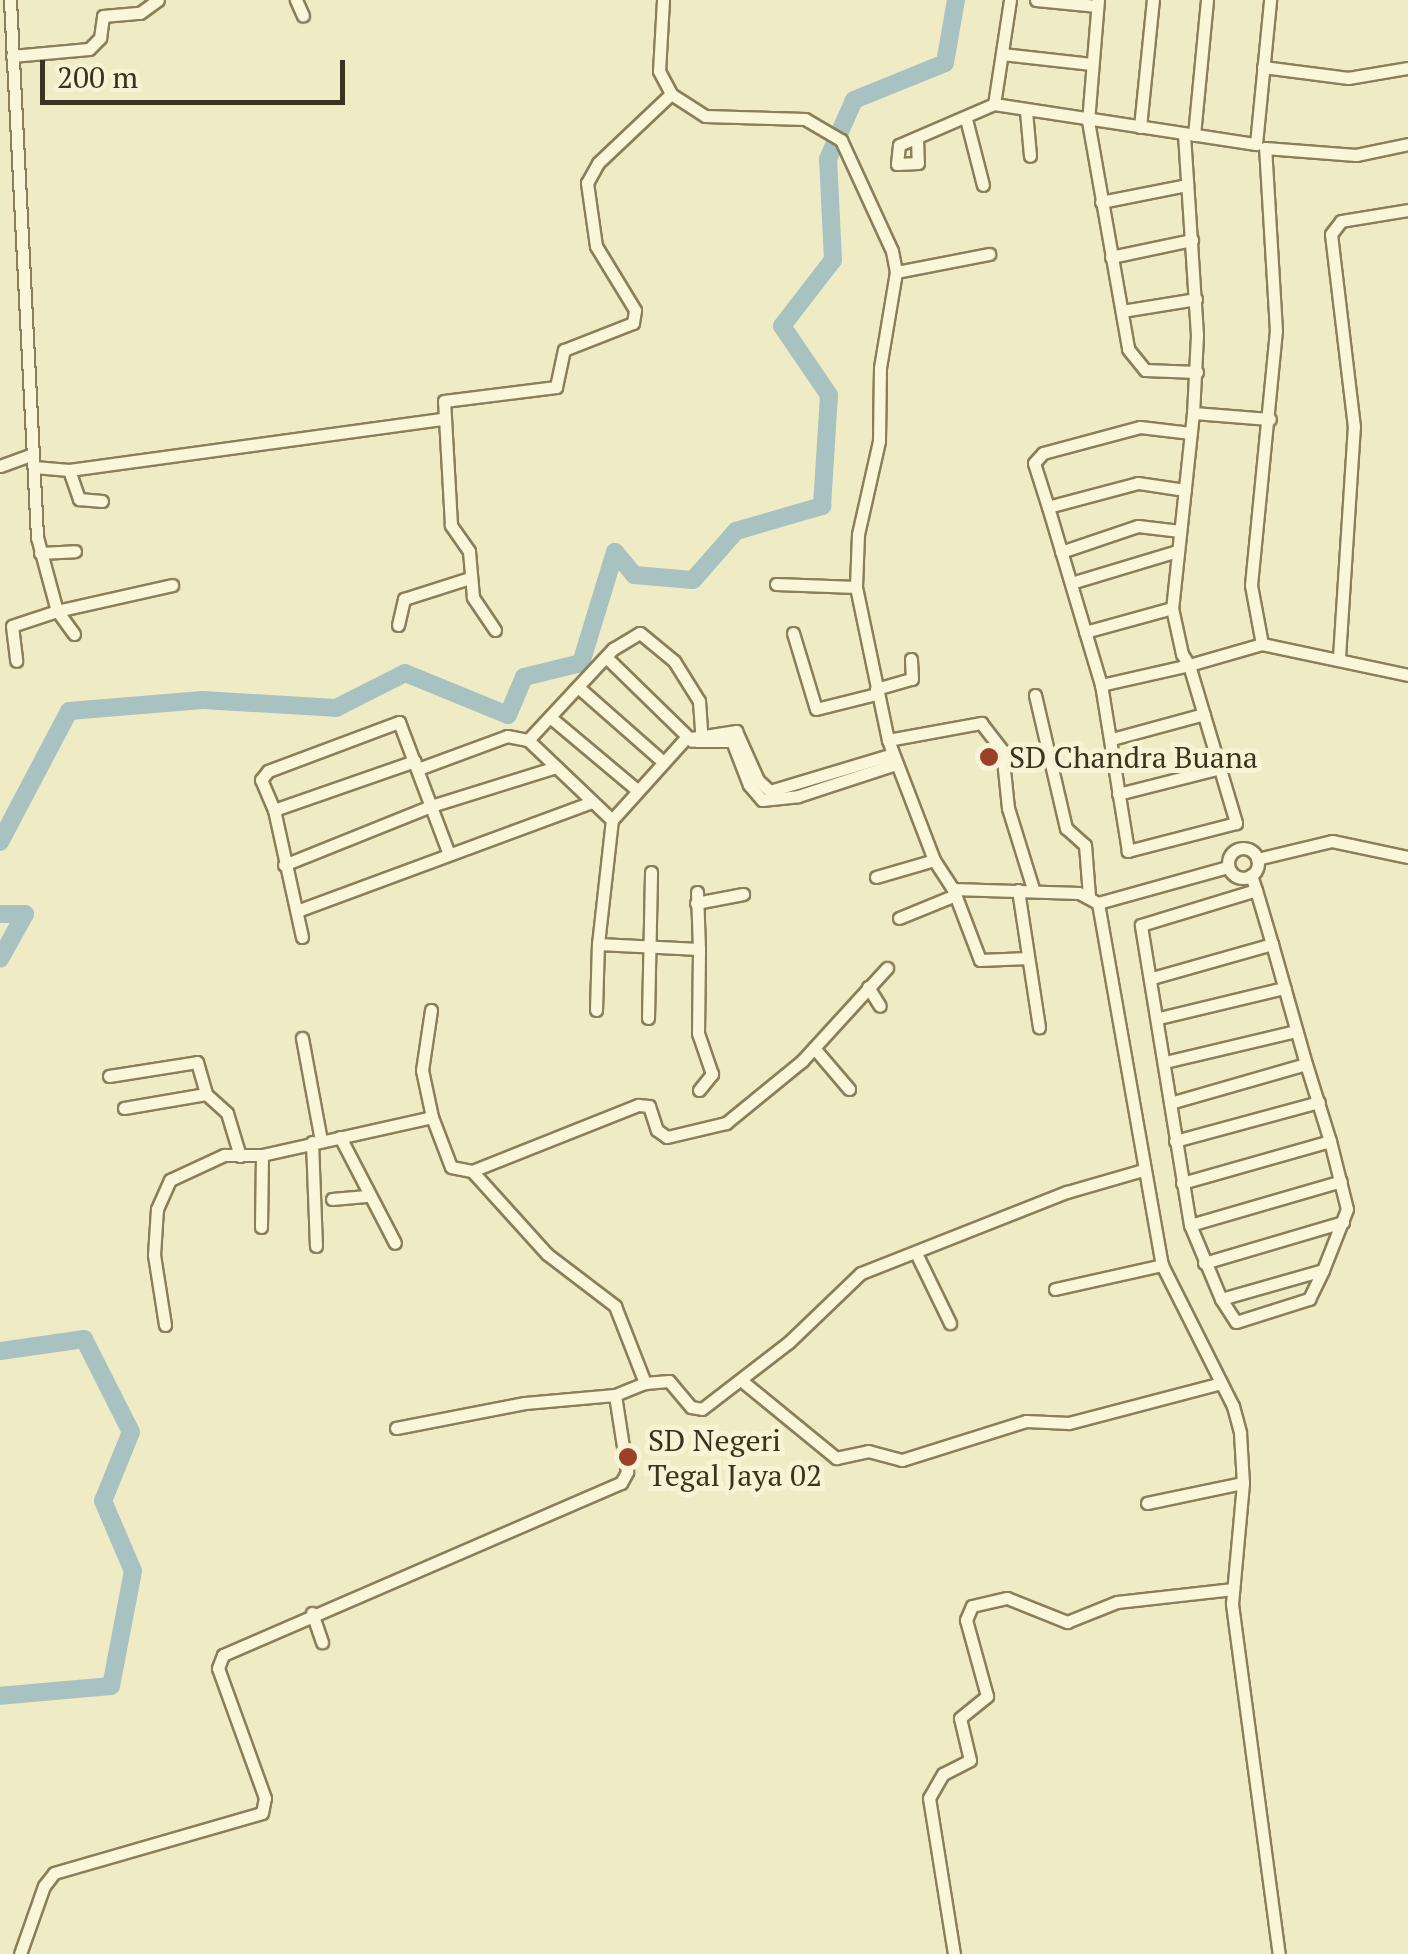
<!DOCTYPE html>
<style>
body{margin:0}
#map{position:relative;width:1408px;height:1954px;overflow:hidden;background:#efebc5;font-family:"PT Serif",serif}
div>[style]{position:absolute}
[style*='--x']{left:calc(var(--x)*1px);top:calc(var(--y)*1px);width:calc(var(--w)*1px);rotate:calc(var(--a)*1deg)}
.river>*{height:18px;margin:-9px;padding:0 9px;transform-origin:9px;border-radius:9px;background:#a7c2c0}
.roads{filter:drop-shadow(2px 0 #8b7e5b) drop-shadow(-2px 0 #8b7e5b) drop-shadow(0 2px #8b7e5b) drop-shadow(0 -2px #8b7e5b)}
.minor>*{height:11px;margin:-5.5px;padding:0 5.5px;transform-origin:5.5px;border-radius:5.5px;background:#f9f6d9}
.minor>.ring{margin:-5.5px;padding:0;box-sizing:content-box;background:none;border:11px solid #f9f6d9;border-radius:50%}
.dots>*{width:28px;height:28px;translate:-50% -50%;box-sizing:border-box;border:5px solid #f6f4d5;border-radius:50%}
span{translate:-50% -50%;white-space:nowrap;text-align:center;line-height:1.15;-webkit-text-stroke:10px #f6f4d5;paint-order:stroke}
.poi-label{font-size:30px;color:#3b321f}
.left{translate:0 -50%;text-align:left}
.scale{position:absolute;left:40px;top:60px;width:305px;height:45px;box-sizing:border-box;border:5px solid #3b321f;border-top:0;padding-left:12px;font-size:30px;line-height:35px;white-space:nowrap;color:#3b321f;-webkit-text-stroke:8px #f6f4d5;paint-order:stroke}
</style>
<div id="map">
<div class="river">
<i style="--x:0;--y:842;--w:148;--a:-62.2"></i>
<i style="--x:69;--y:711;--w:134;--a:-4.7"></i>
<i style="--x:203;--y:700;--w:133;--a:3.4"></i>
<i style="--x:336;--y:708;--w:77;--a:-26.9"></i>
<i style="--x:405;--y:673;--w:111;--a:22.2"></i>
<i style="--x:508;--y:715;--w:41;--a:-67.2"></i>
<i style="--x:524;--y:677;--w:59;--a:-13.8"></i>
<i style="--x:581;--y:663;--w:116;--a:-73"></i>
<i style="--x:615;--y:552;--w:30;--a:50"></i>
<i style="--x:634;--y:575;--w:59;--a:4.8"></i>
<i style="--x:693;--y:580;--w:65;--a:-48.7"></i>
<i style="--x:736;--y:531;--w:90;--a:-16.2"></i>
<i style="--x:822;--y:506;--w:111;--a:-86.4"></i>
<i style="--x:829;--y:395;--w:83;--a:-124.3"></i>
<i style="--x:782;--y:326;--w:83;--a:-52.3"></i>
<i style="--x:833;--y:260;--w:101;--a:-92.8"></i>
<i style="--x:828;--y:159;--w:64;--a:-66.2"></i>
<i style="--x:854;--y:100;--w:98;--a:-22.1"></i>
<i style="--x:945;--y:63;--w:64;--a:-80.1"></i>
<i style="--x:0;--y:914;--w:25;--a:0"></i>
<i style="--x:25;--y:914;--w:51;--a:119.1"></i>
<i style="--x:0;--y:1351;--w:85;--a:-8.1"></i>
<i style="--x:84;--y:1339;--w:104;--a:63.2"></i>
<i style="--x:131;--y:1432;--w:74;--a:112.1"></i>
<i style="--x:103;--y:1501;--w:76;--a:66.8"></i>
<i style="--x:133;--y:1571;--w:117;--a:100.8"></i>
<i style="--x:111;--y:1686;--w:111;--a:174.9"></i>
</div>
<div class="roads">
<div class="minor">
<i style="--x:10;--y:0;--w:538;--a:87.12"></i>
<i style="--x:37;--y:537;--w:77;--a:74.9"></i>
<i style="--x:57;--y:611;--w:47;--a:161.6"></i>
<i style="--x:12;--y:626;--w:35;--a:83"></i>
<i style="--x:296;--y:0;--w:17;--a:66"></i>
<i style="--x:663;--y:0;--w:71;--a:93.2"></i>
<i style="--x:659;--y:71;--w:26;--a:62"></i>
<i style="--x:671;--y:94;--w:40;--a:32.9"></i>
<i style="--x:705;--y:116;--w:100;--a:1.7"></i>
<i style="--x:805;--y:119;--w:42;--a:30.3"></i>
<i style="--x:841;--y:140;--w:122;--a:65.3"></i>
<i style="--x:892;--y:251;--w:21;--a:79"></i>
<i style="--x:896;--y:272;--w:97;--a:99.5"></i>
<i style="--x:880;--y:368;--w:73;--a:90.8"></i>
<i style="--x:879;--y:441;--w:95;--a:102.7"></i>
<i style="--x:858;--y:534;--w:53;--a:92.2"></i>
<i style="--x:856;--y:587;--w:156;--a:78.2"></i>
<i style="--x:888;--y:740;--w:129;--a:69"></i>
<i style="--x:934;--y:860;--w:35;--a:57"></i>
<i style="--x:953;--y:889;--w:126;--a:1.8"></i>
<i style="--x:1079;--y:893;--w:21;--a:28"></i>
<i style="--x:1098;--y:903;--w:368;--a:80"></i>
<i style="--x:1162;--y:1265;--w:158;--a:63.3"></i>
<i style="--x:1233;--y:1406;--w:28;--a:75"></i>
<i style="--x:1240;--y:1433;--w:50;--a:86.6"></i>
<i style="--x:1243;--y:1483;--w:121;--a:95.2"></i>
<i style="--x:1232;--y:1604;--w:353;--a:82.4"></i>
<i style="--x:1010;--y:0;--w:105;--a:98.7"></i>
<i style="--x:994;--y:104;--w:265;--a:8.7"></i>
<i style="--x:1256;--y:144;--w:145;--a:-84.4"></i>
<i style="--x:1036;--y:0;--w:61;--a:5.6"></i>
<i style="--x:1098;--y:0;--w:121;--a:94.7"></i>
<i style="--x:1088;--y:121;--w:231;--a:80"></i>
<i style="--x:1128;--y:349;--w:27;--a:51"></i>
<i style="--x:1145;--y:370;--w:52;--a:2.2"></i>
<i style="--x:1002;--y:54;--w:90;--a:6.4"></i>
<i style="--x:12;--y:56;--w:77;--a:-5.2"></i>
<i style="--x:89;--y:49;--w:16;--a:-45"></i>
<i style="--x:100;--y:38;--w:22;--a:-82"></i>
<i style="--x:103;--y:16;--w:37;--a:-5"></i>
<i style="--x:140;--y:13;--w:22;--a:-36"></i>
<i style="--x:1263;--y:67;--w:86;--a:7.4"></i>
<i style="--x:1348;--y:78;--w:61;--a:-9.5"></i>
<i style="--x:1026;--y:111;--w:45;--a:84.9"></i>
<i style="--x:966;--y:119;--w:68;--a:75.6"></i>
<i style="--x:1140;--y:127;--w:128;--a:-84.2"></i>
<i style="--x:1184;--y:134;--w:201;--a:86.3"></i>
<i style="--x:1197;--y:335;--w:78;--a:92.9"></i>
<i style="--x:1193;--y:413;--w:77;--a:4.5"></i>
<i style="--x:1194;--y:135;--w:136;--a:-84.5"></i>
<i style="--x:917;--y:139;--w:24;--a:88"></i>
<i style="--x:918;--y:163;--w:21;--a:177"></i>
<i style="--x:897;--y:164;--w:19;--a:-84"></i>
<i style="--x:899;--y:145;--w:103;--a:-23.3"></i>
<i style="--x:1101;--y:202;--w:88;--a:-11.2"></i>
<i style="--x:1111;--y:257;--w:83;--a:-11.9"></i>
<i style="--x:896;--y:272;--w:95;--a:-11"></i>
<i style="--x:1122;--y:311;--w:75;--a:-9.2"></i>
<i style="--x:1193;--y:413;--w:196;--a:96.1"></i>
<i style="--x:1172;--y:608;--w:47;--a:77.7"></i>
<i style="--x:1182;--y:654;--w:13;--a:58"></i>
<i style="--x:1189;--y:665;--w:165;--a:73.4"></i>
<i style="--x:1236;--y:823;--w:112;--a:165.5"></i>
<i style="--x:1128;--y:851;--w:168;--a:-99.2"></i>
<i style="--x:1101;--y:685;--w:90;--a:-12.8"></i>
<i style="--x:1189;--y:665;--w:76;--a:-16"></i>
<i style="--x:1262;--y:644;--w:149;--a:12"></i>
<i style="--x:0;--y:466;--w:33;--a:-20"></i>
<i style="--x:34;--y:467;--w:35;--a:5"></i>
<i style="--x:69;--y:470;--w:31;--a:71"></i>
<i style="--x:79;--y:499;--w:23;--a:5"></i>
<i style="--x:69;--y:470;--w:376;--a:-7.8"></i>
<i style="--x:1185;--y:490;--w:48;--a:-171.5"></i>
<i style="--x:1138;--y:483;--w:93;--a:165.1"></i>
<i style="--x:1048;--y:507;--w:46;--a:-107.7"></i>
<i style="--x:1034;--y:463;--w:13;--a:-48"></i>
<i style="--x:1043;--y:453;--w:100;--a:-15"></i>
<i style="--x:1140;--y:427;--w:51;--a:6.7"></i>
<i style="--x:1048;--y:507;--w:186;--a:73.4"></i>
<i style="--x:1061;--y:552;--w:81;--a:-18.7"></i>
<i style="--x:1138;--y:526;--w:42;--a:6.8"></i>
<i style="--x:40;--y:553;--w:35;--a:-3"></i>
<i style="--x:1071;--y:583;--w:111;--a:-16.8"></i>
<i style="--x:776;--y:584;--w:80;--a:2.1"></i>
<i style="--x:398;--y:625;--w:27;--a:-77"></i>
<i style="--x:404;--y:599;--w:69;--a:-17.7"></i>
<i style="--x:495;--y:630;--w:40;--a:-124"></i>
<i style="--x:473;--y:597;--w:46;--a:-95"></i>
<i style="--x:469;--y:551;--w:32;--a:-125"></i>
<i style="--x:451;--y:525;--w:124;--a:-93.2"></i>
<i style="--x:444;--y:401;--w:113;--a:-7.1"></i>
<i style="--x:556;--y:387;--w:38;--a:-78"></i>
<i style="--x:564;--y:350;--w:74;--a:-21.4"></i>
<i style="--x:633;--y:323;--w:13;--a:-81"></i>
<i style="--x:635;--y:310;--w:75;--a:-121.4"></i>
<i style="--x:596;--y:246;--w:64;--a:-98.1"></i>
<i style="--x:587;--y:183;--w:23;--a:-61"></i>
<i style="--x:598;--y:163;--w:100;--a:-43.4"></i>
<i style="--x:1085;--y:632;--w:90;--a:-15.4"></i>
<i style="--x:793;--y:633;--w:79;--a:73.2"></i>
<i style="--x:816;--y:709;--w:62;--a:-14"></i>
<i style="--x:74;--y:634;--w:29;--a:-126"></i>
<i style="--x:57;--y:611;--w:118;--a:-12.7"></i>
<i style="--x:1262;--y:644;--w:60;--a:-100.6"></i>
<i style="--x:1251;--y:585;--w:255;--a:-84.4"></i>
<i style="--x:1276;--y:331;--w:183;--a:-93.4"></i>
<i style="--x:1265;--y:148;--w:91;--a:4.4"></i>
<i style="--x:1356;--y:155;--w:53;--a:-11.9"></i>
<i style="--x:606;--y:657;--w:120;--a:44.3"></i>
<i style="--x:1339;--y:657;--w:230;--a:-86.3"></i>
<i style="--x:1354;--y:427;--w:194;--a:-96.8"></i>
<i style="--x:1331;--y:234;--w:16;--a:-52"></i>
<i style="--x:1341;--y:221;--w:68;--a:-9.3"></i>
<i style="--x:578;--y:687;--w:111;--a:41.3"></i>
<i style="--x:876;--y:689;--w:37;--a:-16"></i>
<i style="--x:912;--y:679;--w:20;--a:-93"></i>
<i style="--x:1035;--y:695;--w:137;--a:76.9"></i>
<i style="--x:1066;--y:828;--w:25;--a:42"></i>
<i style="--x:1085;--y:845;--w:51;--a:85.5"></i>
<i style="--x:550;--y:717;--w:114;--a:40"></i>
<i style="--x:1112;--y:739;--w:95;--a:-15.2"></i>
<i style="--x:888;--y:740;--w:95;--a:-10.4"></i>
<i style="--x:981;--y:723;--w:34;--a:52"></i>
<i style="--x:1002;--y:750;--w:58;--a:84.1"></i>
<i style="--x:1008;--y:808;--w:85;--a:72.8"></i>
<i style="--x:697;--y:741;--w:35;--a:0"></i>
<i style="--x:732;--y:741;--w:47;--a:68.9"></i>
<i style="--x:749;--y:785;--w:20;--a:49"></i>
<i style="--x:762;--y:800;--w:36;--a:-6"></i>
<i style="--x:798;--y:796;--w:103;--a:-18.1"></i>
<i style="--x:418;--y:769;--w:95;--a:-20.3"></i>
<i style="--x:507;--y:736;--w:21;--a:11"></i>
<i style="--x:1118;--y:794;--w:106;--a:-14.2"></i>
<i style="--x:274;--y:810;--w:149;--a:-19.2"></i>
<i style="--x:612;--y:820;--w:116;--a:-136.4"></i>
<i style="--x:528;--y:740;--w:125;--a:-47"></i>
<i style="--x:613;--y:649;--w:31;--a:-31"></i>
<i style="--x:640;--y:633;--w:44;--a:39.5"></i>
<i style="--x:674;--y:661;--w:47;--a:58"></i>
<i style="--x:699;--y:701;--w:39;--a:86"></i>
<i class="ring" style="left:1228px;top:848px;width:19px;height:19px"></i>
<i style="--x:1257;--y:859;--w:77;--a:-13.5"></i>
<i style="--x:1332;--y:841;--w:78;--a:11.9"></i>
<i style="--x:284;--y:865;--w:158;--a:-21.9"></i>
<i style="--x:431;--y:806;--w:131;--a:-17.3"></i>
<i style="--x:1251;--y:875;--w:16;--a:72"></i>
<i style="--x:1256;--y:890;--w:56;--a:73.5"></i>
<i style="--x:1272;--y:944;--w:125;--a:74.2"></i>
<i style="--x:1306;--y:1064;--w:81;--a:72.7"></i>
<i style="--x:1330;--y:1141;--w:70;--a:76"></i>
<i style="--x:1347;--y:1209;--w:66;--a:111.5"></i>
<i style="--x:1323;--y:1270;--w:106;--a:164.1"></i>
<i style="--x:1221;--y:1299;--w:80;--a:-112.7"></i>
<i style="--x:1190;--y:1225;--w:304;--a:-99.3"></i>
<i style="--x:1141;--y:925;--w:120;--a:-16.9"></i>
<i style="--x:876;--y:877;--w:60;--a:-16.3"></i>
<i style="--x:953;--y:889;--w:76;--a:69.2"></i>
<i style="--x:980;--y:960;--w:48;--a:-2.4"></i>
<i style="--x:1018;--y:890;--w:139;--a:81.3"></i>
<i style="--x:697;--y:892;--w:57;--a:88"></i>
<i style="--x:699;--y:949;--w:101;--a:-177.2"></i>
<i style="--x:598;--y:944;--w:125;--a:-83.6"></i>
<i style="--x:612;--y:820;--w:109;--a:-48"></i>
<i style="--x:685;--y:739;--w:52;--a:-8.9"></i>
<i style="--x:736;--y:731;--w:54;--a:65.8"></i>
<i style="--x:758;--y:780;--w:16;--a:43"></i>
<i style="--x:770;--y:791;--w:128;--a:-16.7"></i>
<i style="--x:696;--y:903;--w:48;--a:-10.8"></i>
<i style="--x:1098;--y:903;--w:135;--a:-15.5"></i>
<i style="--x:297;--y:911;--w:314;--a:-20.3"></i>
<i style="--x:899;--y:918;--w:58;--a:-22.2"></i>
<i style="--x:302;--y:937;--w:130;--a:-102.4"></i>
<i style="--x:274;--y:810;--w:33;--a:-113"></i>
<i style="--x:261;--y:780;--w:11;--a:-52"></i>
<i style="--x:268;--y:771;--w:140;--a:-20.5"></i>
<i style="--x:399;--y:722;--w:139;--a:69.3"></i>
<i style="--x:1152;--y:978;--w:125;--a:-15.8"></i>
<i style="--x:868;--y:987;--w:22;--a:58"></i>
<i style="--x:431;--y:1010;--w:61;--a:98.5"></i>
<i style="--x:422;--y:1070;--w:48;--a:78"></i>
<i style="--x:596;--y:1010;--w:66;--a:-88.3"></i>
<i style="--x:648;--y:1018;--w:146;--a:-88.8"></i>
<i style="--x:1159;--y:1018;--w:129;--a:-13.5"></i>
<i style="--x:302;--y:1038;--w:105;--a:79.5"></i>
<i style="--x:814;--y:1048;--w:54;--a:49.5"></i>
<i style="--x:1165;--y:1062;--w:135;--a:-13.3"></i>
<i style="--x:109;--y:1076;--w:89;--a:-9"></i>
<i style="--x:197;--y:1062;--w:33;--a:74"></i>
<i style="--x:206;--y:1094;--w:28;--a:42"></i>
<i style="--x:227;--y:1113;--w:45;--a:73.2"></i>
<i style="--x:699;--y:1090;--w:21;--a:-51"></i>
<i style="--x:712;--y:1074;--w:43;--a:-108.9"></i>
<i style="--x:698;--y:1033;--w:84;--a:-89.3"></i>
<i style="--x:1170;--y:1103;--w:141;--a:-16"></i>
<i style="--x:124;--y:1108;--w:83;--a:-9.7"></i>
<i style="--x:340;--y:1137;--w:119;--a:62.6"></i>
<i style="--x:1175;--y:1141;--w:149;--a:-15.2"></i>
<i style="--x:312;--y:1142;--w:104;--a:87.8"></i>
<i style="--x:472;--y:1171;--w:179;--a:-21.7"></i>
<i style="--x:638;--y:1105;--w:11;--a:5"></i>
<i style="--x:649;--y:1106;--w:25;--a:72"></i>
<i style="--x:657;--y:1130;--w:12;--a:35"></i>
<i style="--x:667;--y:1137;--w:61;--a:-13.3"></i>
<i style="--x:726;--y:1123;--w:98;--a:-39.2"></i>
<i style="--x:802;--y:1061;--w:126;--a:-47.6"></i>
<i style="--x:1182;--y:1183;--w:154;--a:-15.8"></i>
<i style="--x:332;--y:1199;--w:37;--a:-5"></i>
<i style="--x:1190;--y:1225;--w:157;--a:-16.2"></i>
<i style="--x:261;--y:1227;--w:72;--a:-89.2"></i>
<i style="--x:916;--y:1253;--w:78;--a:64.1"></i>
<i style="--x:1204;--y:1263;--w:145;--a:-16.4"></i>
<i style="--x:1055;--y:1289;--w:110;--a:-12.6"></i>
<i style="--x:1221;--y:1299;--w:27;--a:57"></i>
<i style="--x:1236;--y:1322;--w:77;--a:-17.5"></i>
<i style="--x:1309;--y:1299;--w:32;--a:-64"></i>
<i style="--x:165;--y:1325;--w:71;--a:-98.9"></i>
<i style="--x:154;--y:1255;--w:46;--a:-86.3"></i>
<i style="--x:157;--y:1209;--w:32;--a:-66"></i>
<i style="--x:170;--y:1180;--w:60;--a:-24.8"></i>
<i style="--x:224;--y:1155;--w:38;--a:0"></i>
<i style="--x:262;--y:1155;--w:174;--a:-12.6"></i>
<i style="--x:432;--y:1117;--w:53;--a:69.2"></i>
<i style="--x:451;--y:1167;--w:21;--a:11"></i>
<i style="--x:472;--y:1171;--w:112;--a:47.9"></i>
<i style="--x:547;--y:1254;--w:86;--a:37.4"></i>
<i style="--x:615;--y:1306;--w:83;--a:68.7"></i>
<i style="--x:645;--y:1383;--w:24;--a:-5"></i>
<i style="--x:669;--y:1381;--w:34;--a:50"></i>
<i style="--x:691;--y:1407;--w:11;--a:10"></i>
<i style="--x:702;--y:1409;--w:110;--a:-37.6"></i>
<i style="--x:789;--y:1342;--w:100;--a:-43.8"></i>
<i style="--x:861;--y:1273;--w:221;--a:-21.5"></i>
<i style="--x:1067;--y:1192;--w:79;--a:-16.1"></i>
<i style="--x:742;--y:1381;--w:122;--a:39.3"></i>
<i style="--x:836;--y:1458;--w:33;--a:-12"></i>
<i style="--x:868;--y:1451;--w:35;--a:15"></i>
<i style="--x:902;--y:1460;--w:130;--a:-17.5"></i>
<i style="--x:1026;--y:1421;--w:43;--a:2.7"></i>
<i style="--x:1069;--y:1423;--w:157;--a:-14.7"></i>
<i style="--x:396;--y:1428;--w:131;--a:-11"></i>
<i style="--x:525;--y:1403;--w:90;--a:-5.1"></i>
<i style="--x:1147;--y:1503;--w:98;--a:-11.8"></i>
<i style="--x:312;--y:1613;--w:31;--a:71"></i>
<i style="--x:20;--y:1954;--w:72;--a:-70.6"></i>
<i style="--x:44;--y:1886;--w:16;--a:-52"></i>
<i style="--x:54;--y:1873;--w:216;--a:-16.1"></i>
<i style="--x:262;--y:1813;--w:15;--a:-79"></i>
<i style="--x:265;--y:1798;--w:138;--a:-109.9"></i>
<i style="--x:218;--y:1668;--w:14;--a:-69"></i>
<i style="--x:223;--y:1655;--w:434;--a:-23.4"></i>
<i style="--x:621;--y:1483;--w:13;--a:-61"></i>
<i style="--x:627;--y:1472;--w:78;--a:-98.9"></i>
<i style="--x:615;--y:1395;--w:32;--a:-22"></i>
<i style="--x:954;--y:1954;--w:158;--a:-99.1"></i>
<i style="--x:929;--y:1798;--w:28;--a:-60"></i>
<i style="--x:943;--y:1774;--w:30;--a:-27"></i>
<i style="--x:970;--y:1760;--w:43;--a:-103.4"></i>
<i style="--x:960;--y:1718;--w:35;--a:-39"></i>
<i style="--x:987;--y:1696;--w:79;--a:-105.4"></i>
<i style="--x:966;--y:1620;--w:15;--a:-67"></i>
<i style="--x:972;--y:1606;--w:36;--a:-13"></i>
<i style="--x:1007;--y:1598;--w:65;--a:21.8"></i>
<i style="--x:1067;--y:1622;--w:54;--a:-21.8"></i>
<i style="--x:1117;--y:1602;--w:117;--a:-6.4"></i>
</div>
</div>
<div class="dots">
<i style="left:989px;top:757px;background:#9b402a"></i>
<i style="left:628px;top:1457px;background:#9b402a"></i>
</div>
<div class="poi-label">
<span class="left" style="left:1009px;top:757px">SD Chandra Buana</span>
<span class="left" style="left:648px;top:1457px">SD Negeri<br>Tegal Jaya 02</span>
</div>
<div class="scale">200 m</div>
</div>
